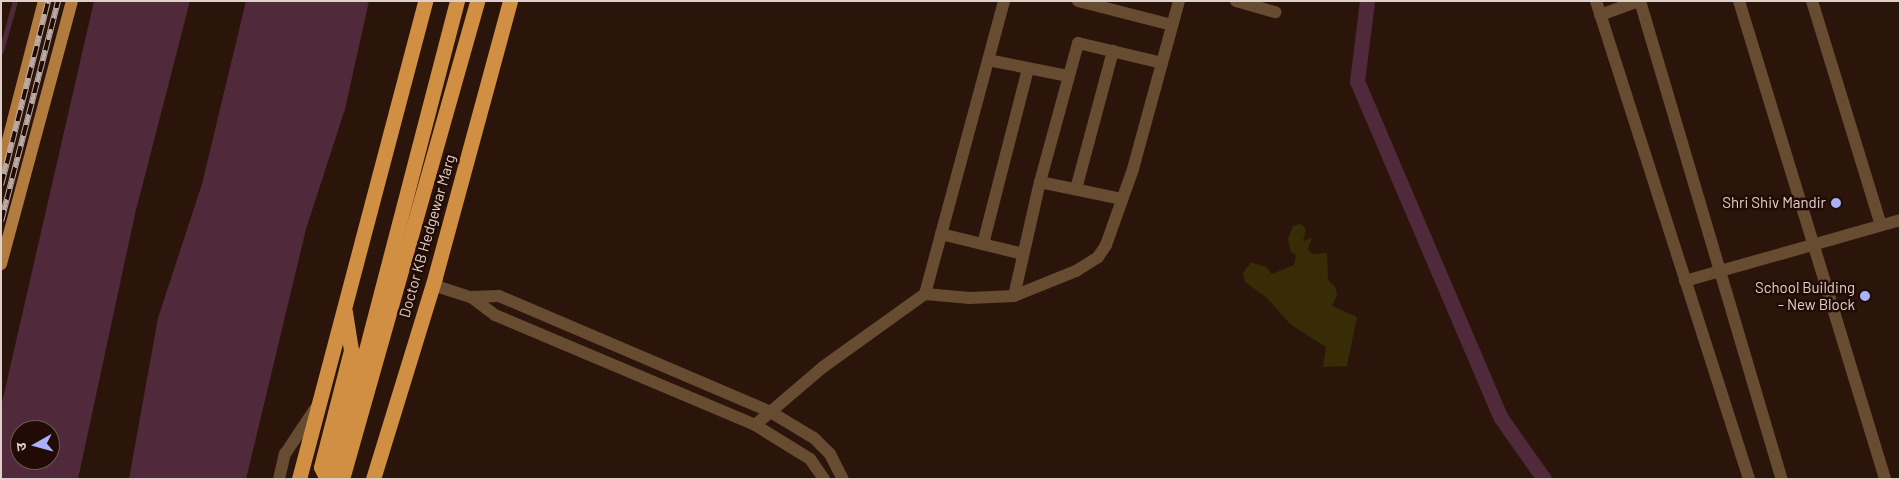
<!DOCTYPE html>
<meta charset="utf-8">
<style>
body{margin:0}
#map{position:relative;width:1901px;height:480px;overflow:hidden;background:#2b150b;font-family:Barlow,"Noto Sans Devanagari",sans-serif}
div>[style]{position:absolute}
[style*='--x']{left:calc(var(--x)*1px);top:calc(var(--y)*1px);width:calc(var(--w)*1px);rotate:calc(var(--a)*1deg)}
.green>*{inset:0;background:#382c06}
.water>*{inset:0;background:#50293a}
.stream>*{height:4.5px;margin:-2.25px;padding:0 2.25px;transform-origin:2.25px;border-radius:2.25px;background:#50293a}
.canal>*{height:15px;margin:-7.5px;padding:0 7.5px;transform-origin:7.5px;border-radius:7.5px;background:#50293a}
.minor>*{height:12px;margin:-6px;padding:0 6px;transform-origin:6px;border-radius:6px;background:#674c31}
.major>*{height:12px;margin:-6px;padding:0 6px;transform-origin:6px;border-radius:6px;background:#b37c3f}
.highway>*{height:15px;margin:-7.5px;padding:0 7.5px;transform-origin:7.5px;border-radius:7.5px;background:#d18f43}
.rail>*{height:5.5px;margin-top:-2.75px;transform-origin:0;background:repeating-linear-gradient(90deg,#210b04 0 11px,#bbaaa3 0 22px);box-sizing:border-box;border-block:1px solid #bbaaa3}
.dots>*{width:14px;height:14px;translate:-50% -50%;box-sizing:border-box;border:2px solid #210b04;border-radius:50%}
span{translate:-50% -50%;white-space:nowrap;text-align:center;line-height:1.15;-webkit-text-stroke:5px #210b04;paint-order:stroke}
.poi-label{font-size:15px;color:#e0d0ca}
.right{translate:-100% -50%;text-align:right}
.street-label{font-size:15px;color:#e0d0ca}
.frame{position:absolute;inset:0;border:2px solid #e0d0ca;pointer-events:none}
.north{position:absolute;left:10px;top:420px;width:50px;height:50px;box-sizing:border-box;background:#210b04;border:1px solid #6d5a53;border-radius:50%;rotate:263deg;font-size:14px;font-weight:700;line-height:20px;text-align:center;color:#e0d0ca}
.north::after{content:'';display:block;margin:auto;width:18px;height:22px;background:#a9b0fc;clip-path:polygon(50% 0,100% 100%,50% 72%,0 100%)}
</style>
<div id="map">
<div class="green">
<i style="clip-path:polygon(1301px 224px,1306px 229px,1303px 241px,1312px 238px,1308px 249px,1312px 254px,1327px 253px,1328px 280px,1335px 286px,1337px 295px,1332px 306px,1357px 317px,1347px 366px,1323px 367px,1326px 347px,1290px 324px,1266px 297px,1245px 282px,1243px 273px,1251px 262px,1266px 267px,1272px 274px,1294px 265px,1296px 255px,1291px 252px,1288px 239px,1293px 226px)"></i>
</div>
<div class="water">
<i style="clip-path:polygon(evenodd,94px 1px,190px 1px,135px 214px,78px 479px,1px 479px,1px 407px,94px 1px,20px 430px,50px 430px,50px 460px,20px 460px,20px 430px)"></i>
<i style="clip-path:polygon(246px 1px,369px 1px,345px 109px,306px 229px,246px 479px,129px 479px,158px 318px,202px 184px)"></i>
</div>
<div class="stream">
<i style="--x:1;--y:51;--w:52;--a:-74.4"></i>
</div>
<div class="canal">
<i style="--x:1367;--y:1;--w:81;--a:97.1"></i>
<i style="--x:1357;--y:81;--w:366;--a:66.9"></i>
<i style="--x:1501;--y:418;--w:75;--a:54.8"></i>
</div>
<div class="minor">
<i style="--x:1078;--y:1;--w:97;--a:14.3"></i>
<i style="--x:1236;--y:1;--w:41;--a:15.8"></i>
<i style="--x:1596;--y:1;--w:502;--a:72.25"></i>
<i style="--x:1640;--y:1;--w:499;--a:73.5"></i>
<i style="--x:1739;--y:1;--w:500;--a:73"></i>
<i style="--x:1812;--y:1;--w:234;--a:72.9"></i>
<i style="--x:1600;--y:15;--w:41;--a:-19.7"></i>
<i style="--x:988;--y:60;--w:82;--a:11.3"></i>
<i style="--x:1040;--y:182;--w:144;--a:-74.7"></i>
<i style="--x:1078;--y:43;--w:86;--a:13.4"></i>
<i style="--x:1076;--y:189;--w:143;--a:-75"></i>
<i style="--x:941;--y:234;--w:84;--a:13.7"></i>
<i style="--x:983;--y:244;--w:181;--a:-75.6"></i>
<i style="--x:1685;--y:281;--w:223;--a:-15.8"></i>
<i style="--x:433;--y:285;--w:40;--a:18"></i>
<i style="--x:471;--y:297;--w:28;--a:-2"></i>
<i style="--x:499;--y:296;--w:293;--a:23.1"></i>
<i style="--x:769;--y:411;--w:52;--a:31"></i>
<i style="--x:814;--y:438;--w:23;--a:45"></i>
<i style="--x:830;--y:454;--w:28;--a:63"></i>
<i style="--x:925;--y:294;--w:303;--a:-74.9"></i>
<i style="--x:1014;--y:296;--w:117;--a:-77.2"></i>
<i style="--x:1040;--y:182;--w:84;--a:11.7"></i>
<i style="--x:471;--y:297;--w:30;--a:37"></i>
<i style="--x:495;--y:315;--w:282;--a:22.9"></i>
<i style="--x:755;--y:425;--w:65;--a:31.7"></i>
<i style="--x:810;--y:459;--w:24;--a:55"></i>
<i style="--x:755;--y:425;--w:89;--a:-40.5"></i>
<i style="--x:823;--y:367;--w:125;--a:-35.6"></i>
<i style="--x:925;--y:294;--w:45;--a:5.1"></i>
<i style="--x:970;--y:298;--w:44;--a:-2.6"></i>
<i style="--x:1014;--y:296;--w:67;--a:-22"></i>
<i style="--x:1076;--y:271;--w:26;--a:-32"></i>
<i style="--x:1098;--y:257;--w:14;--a:-56"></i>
<i style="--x:1106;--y:245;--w:81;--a:-70.4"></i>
<i style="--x:1133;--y:169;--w:174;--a:-74.7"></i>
<i style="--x:279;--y:479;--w:26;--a:-77"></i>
<i style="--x:285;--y:454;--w:54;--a:-56.3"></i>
</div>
<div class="major">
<i style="--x:1;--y:167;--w:171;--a:-75.5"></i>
<i style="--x:1;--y:264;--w:272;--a:-74.9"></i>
</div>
<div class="highway">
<i style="--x:299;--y:479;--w:494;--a:-75.2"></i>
<i style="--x:327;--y:479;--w:13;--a:-117"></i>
<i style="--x:321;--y:467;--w:121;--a:-75.6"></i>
<i style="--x:351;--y:350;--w:39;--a:-99"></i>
<i style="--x:328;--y:479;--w:55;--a:-70.9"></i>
<i style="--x:346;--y:427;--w:440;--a:-75.4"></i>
<i style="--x:342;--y:479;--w:497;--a:-74.2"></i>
<i style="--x:373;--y:479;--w:211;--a:-72.9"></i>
<i style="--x:435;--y:277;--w:286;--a:-74.8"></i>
</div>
<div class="rail">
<i style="--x:1;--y:185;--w:190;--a:-75.7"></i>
<i style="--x:1;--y:221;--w:227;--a:-75.5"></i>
</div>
<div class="dots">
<i style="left:1836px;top:203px;background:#a9b0fc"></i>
<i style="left:1865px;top:296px;background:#a9b0fc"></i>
</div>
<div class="poi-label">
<span class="right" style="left:1826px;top:203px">Shri Shiv Mandir</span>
<span class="right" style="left:1855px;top:296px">School Building<br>- New Block</span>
</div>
<div class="street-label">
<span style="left:427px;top:236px;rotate:-74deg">Doctor KB Hedgewar Marg</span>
</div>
<div class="frame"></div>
<div class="north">उ</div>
</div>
